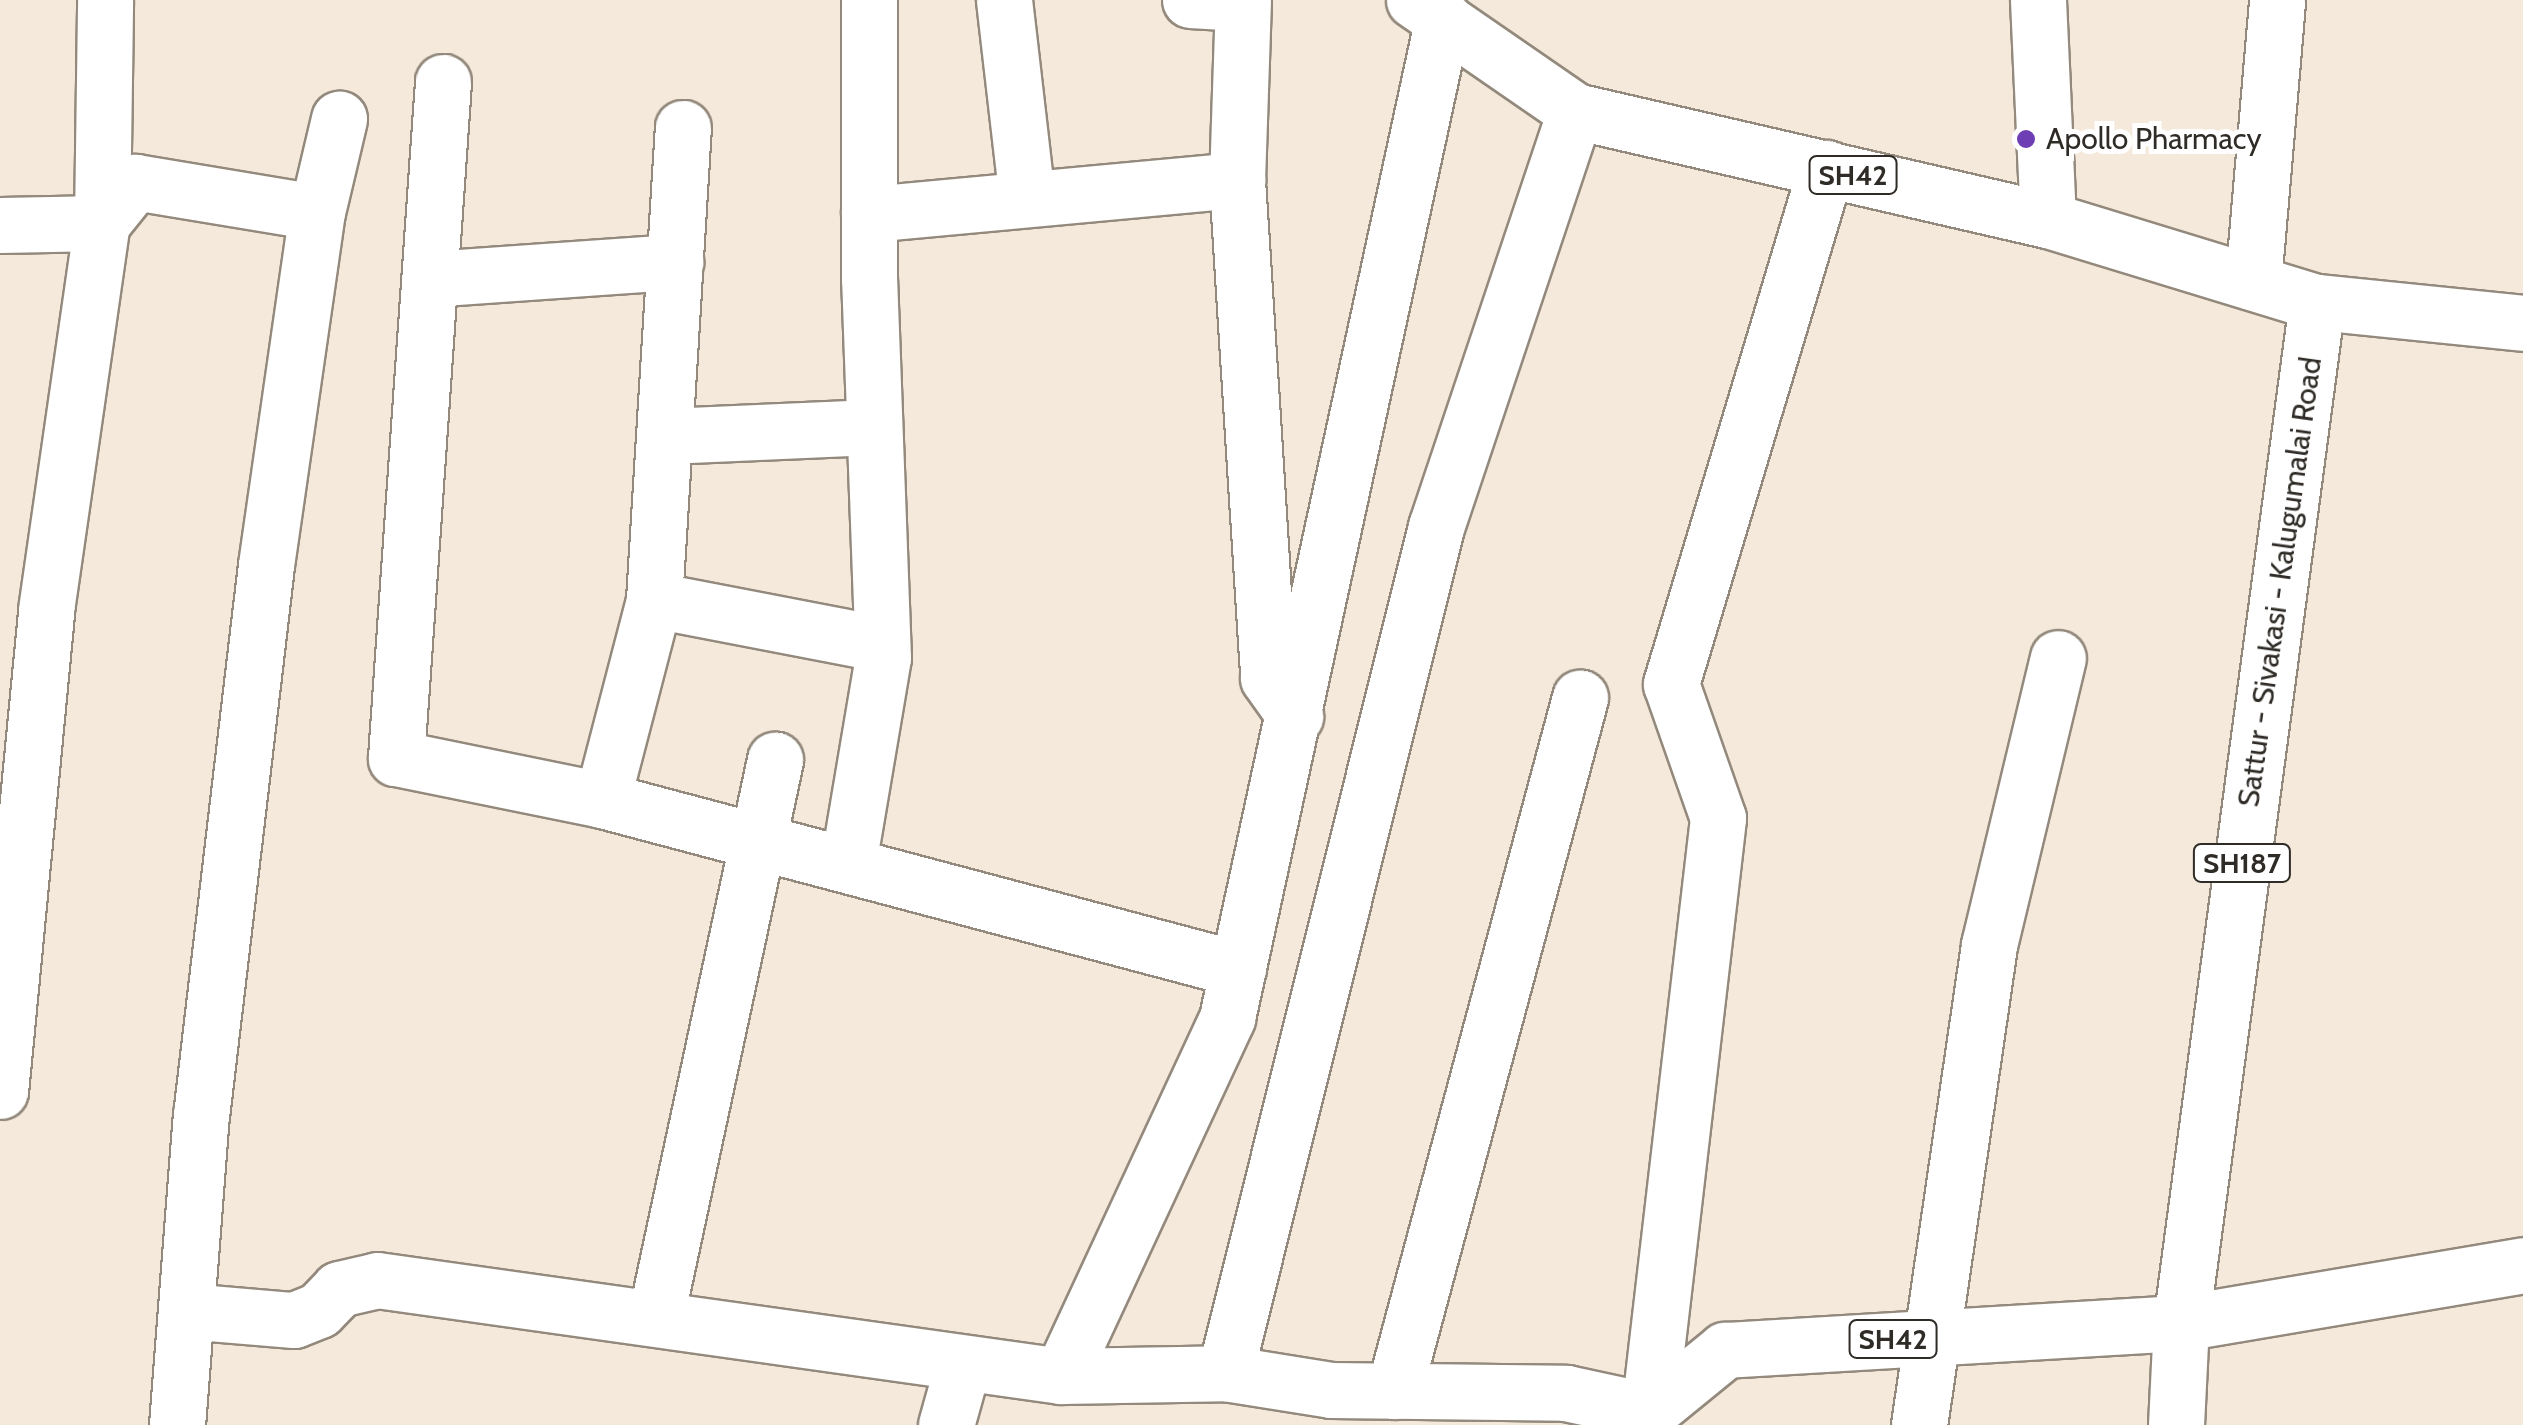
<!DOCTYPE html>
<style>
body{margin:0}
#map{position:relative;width:2523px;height:1425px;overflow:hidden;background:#f4e9db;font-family:Cabin,sans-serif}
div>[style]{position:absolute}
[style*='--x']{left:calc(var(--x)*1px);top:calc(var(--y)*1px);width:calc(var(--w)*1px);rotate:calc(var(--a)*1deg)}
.roads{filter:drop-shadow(2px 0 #93897c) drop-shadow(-2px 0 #93897c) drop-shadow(0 2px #93897c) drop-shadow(0 -2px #93897c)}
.minor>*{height:55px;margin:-27.5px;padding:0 27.5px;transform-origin:27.5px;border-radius:27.5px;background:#fff}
.major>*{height:55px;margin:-27.5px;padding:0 27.5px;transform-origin:27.5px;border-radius:27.5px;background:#fff}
.dots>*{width:28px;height:28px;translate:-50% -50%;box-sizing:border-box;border:5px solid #fff;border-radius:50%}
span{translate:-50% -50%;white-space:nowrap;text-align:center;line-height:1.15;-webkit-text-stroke:10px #fff;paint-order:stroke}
.shield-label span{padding:2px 8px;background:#fff;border:2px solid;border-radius:8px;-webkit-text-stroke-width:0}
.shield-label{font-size:28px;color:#2f2b26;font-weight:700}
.poi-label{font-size:30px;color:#2f2b26}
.left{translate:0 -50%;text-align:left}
.street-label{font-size:30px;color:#2f2b26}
</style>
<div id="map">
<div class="roads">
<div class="minor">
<i style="--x:1004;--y:0;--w:200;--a:83.4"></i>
<i style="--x:1190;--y:0;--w:52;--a:3.3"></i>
<i style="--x:1243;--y:0;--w:180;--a:91.9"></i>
<i style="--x:1237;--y:180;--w:499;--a:86.4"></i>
<i style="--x:1268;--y:678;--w:47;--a:54.6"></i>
<i style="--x:2038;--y:0;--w:220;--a:87.4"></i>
<i style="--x:443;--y:82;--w:678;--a:93.98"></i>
<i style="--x:396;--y:758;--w:210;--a:11.5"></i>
<i style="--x:602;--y:800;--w:658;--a:14.88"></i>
<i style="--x:869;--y:214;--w:370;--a:-5.3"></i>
<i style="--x:0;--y:225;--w:102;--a:-1.1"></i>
<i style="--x:102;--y:223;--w:53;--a:-51.2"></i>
<i style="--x:135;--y:182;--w:184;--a:9.4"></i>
<i style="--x:430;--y:279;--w:246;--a:-4"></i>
<i style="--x:2253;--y:282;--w:283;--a:-85.1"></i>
<i style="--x:665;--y:436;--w:209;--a:-2.5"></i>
<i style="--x:654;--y:600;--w:232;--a:10.9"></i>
<i style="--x:602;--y:800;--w:207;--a:-75.4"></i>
<i style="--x:654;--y:600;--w:473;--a:-86.5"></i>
<i style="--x:848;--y:864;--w:209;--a:-80.4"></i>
<i style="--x:883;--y:658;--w:379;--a:-92.1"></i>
<i style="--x:869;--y:279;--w:279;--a:-90"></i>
<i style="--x:0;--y:1091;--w:483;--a:-84.5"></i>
<i style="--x:46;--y:610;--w:391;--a:-81.8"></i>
<i style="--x:102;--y:223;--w:223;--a:-89.2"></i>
<i style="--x:186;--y:1311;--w:108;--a:4.8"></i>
<i style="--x:294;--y:1320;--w:27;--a:-22"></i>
<i style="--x:319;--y:1310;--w:29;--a:-46"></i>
<i style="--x:339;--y:1289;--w:39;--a:-13"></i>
<i style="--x:377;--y:1280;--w:691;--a:7.99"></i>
<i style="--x:1061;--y:1376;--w:164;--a:-1"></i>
<i style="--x:1225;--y:1373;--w:107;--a:9.1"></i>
<i style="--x:1331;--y:1390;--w:235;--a:0.7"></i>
<i style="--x:1566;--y:1393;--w:85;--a:12.2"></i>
<i style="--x:1649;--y:1411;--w:597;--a:-83.36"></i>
<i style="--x:1718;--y:818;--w:142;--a:-109.3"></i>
<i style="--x:1671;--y:684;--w:539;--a:-73.28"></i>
<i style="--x:656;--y:1316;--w:569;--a:-77.92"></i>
<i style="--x:2181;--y:1323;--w:347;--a:-9.6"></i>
<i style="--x:1225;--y:1373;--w:872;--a:-76"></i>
<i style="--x:1436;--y:527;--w:439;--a:-71.5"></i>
<i style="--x:1061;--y:1376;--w:395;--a:-65.1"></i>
<i style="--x:1227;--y:1018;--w:1023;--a:-77.81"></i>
<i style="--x:1394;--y:1391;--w:718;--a:-74.98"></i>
<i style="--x:177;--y:1425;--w:310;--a:-85.6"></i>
<i style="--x:201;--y:1116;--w:555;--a:-83.27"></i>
<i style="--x:266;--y:565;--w:357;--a:-81.8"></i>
<i style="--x:317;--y:212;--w:96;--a:-76.7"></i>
<i style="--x:946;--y:1425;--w:63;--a:-74.4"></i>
<i style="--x:1919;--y:1425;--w:485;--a:-81.7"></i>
<i style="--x:1989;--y:945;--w:295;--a:-76.5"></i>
</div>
<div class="major">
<i style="--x:1414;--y:0;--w:196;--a:34.6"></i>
<i style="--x:1575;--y:111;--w:485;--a:13"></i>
<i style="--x:2048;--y:220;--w:281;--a:17"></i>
<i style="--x:2317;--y:302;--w:207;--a:5.8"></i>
<i style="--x:1633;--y:1425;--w:119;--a:-39.2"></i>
<i style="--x:1725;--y:1350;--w:457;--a:-3.4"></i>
<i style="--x:2176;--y:1425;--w:102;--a:-87.2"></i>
<i style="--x:2181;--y:1323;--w:1030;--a:-82.41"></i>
</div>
</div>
<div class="dots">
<i style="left:2026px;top:139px;background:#6e3eb5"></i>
</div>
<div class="shield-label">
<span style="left:1853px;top:175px">SH42</span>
<span style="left:2242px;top:863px">SH187</span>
<span style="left:1893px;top:1339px">SH42</span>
</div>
<div class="poi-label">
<span class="left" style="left:2046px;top:139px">Apollo Pharmacy</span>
</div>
<div class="street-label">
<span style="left:2280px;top:582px;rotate:-82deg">Sattur - Sivakasi - Kalugumalai Road</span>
</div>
</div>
